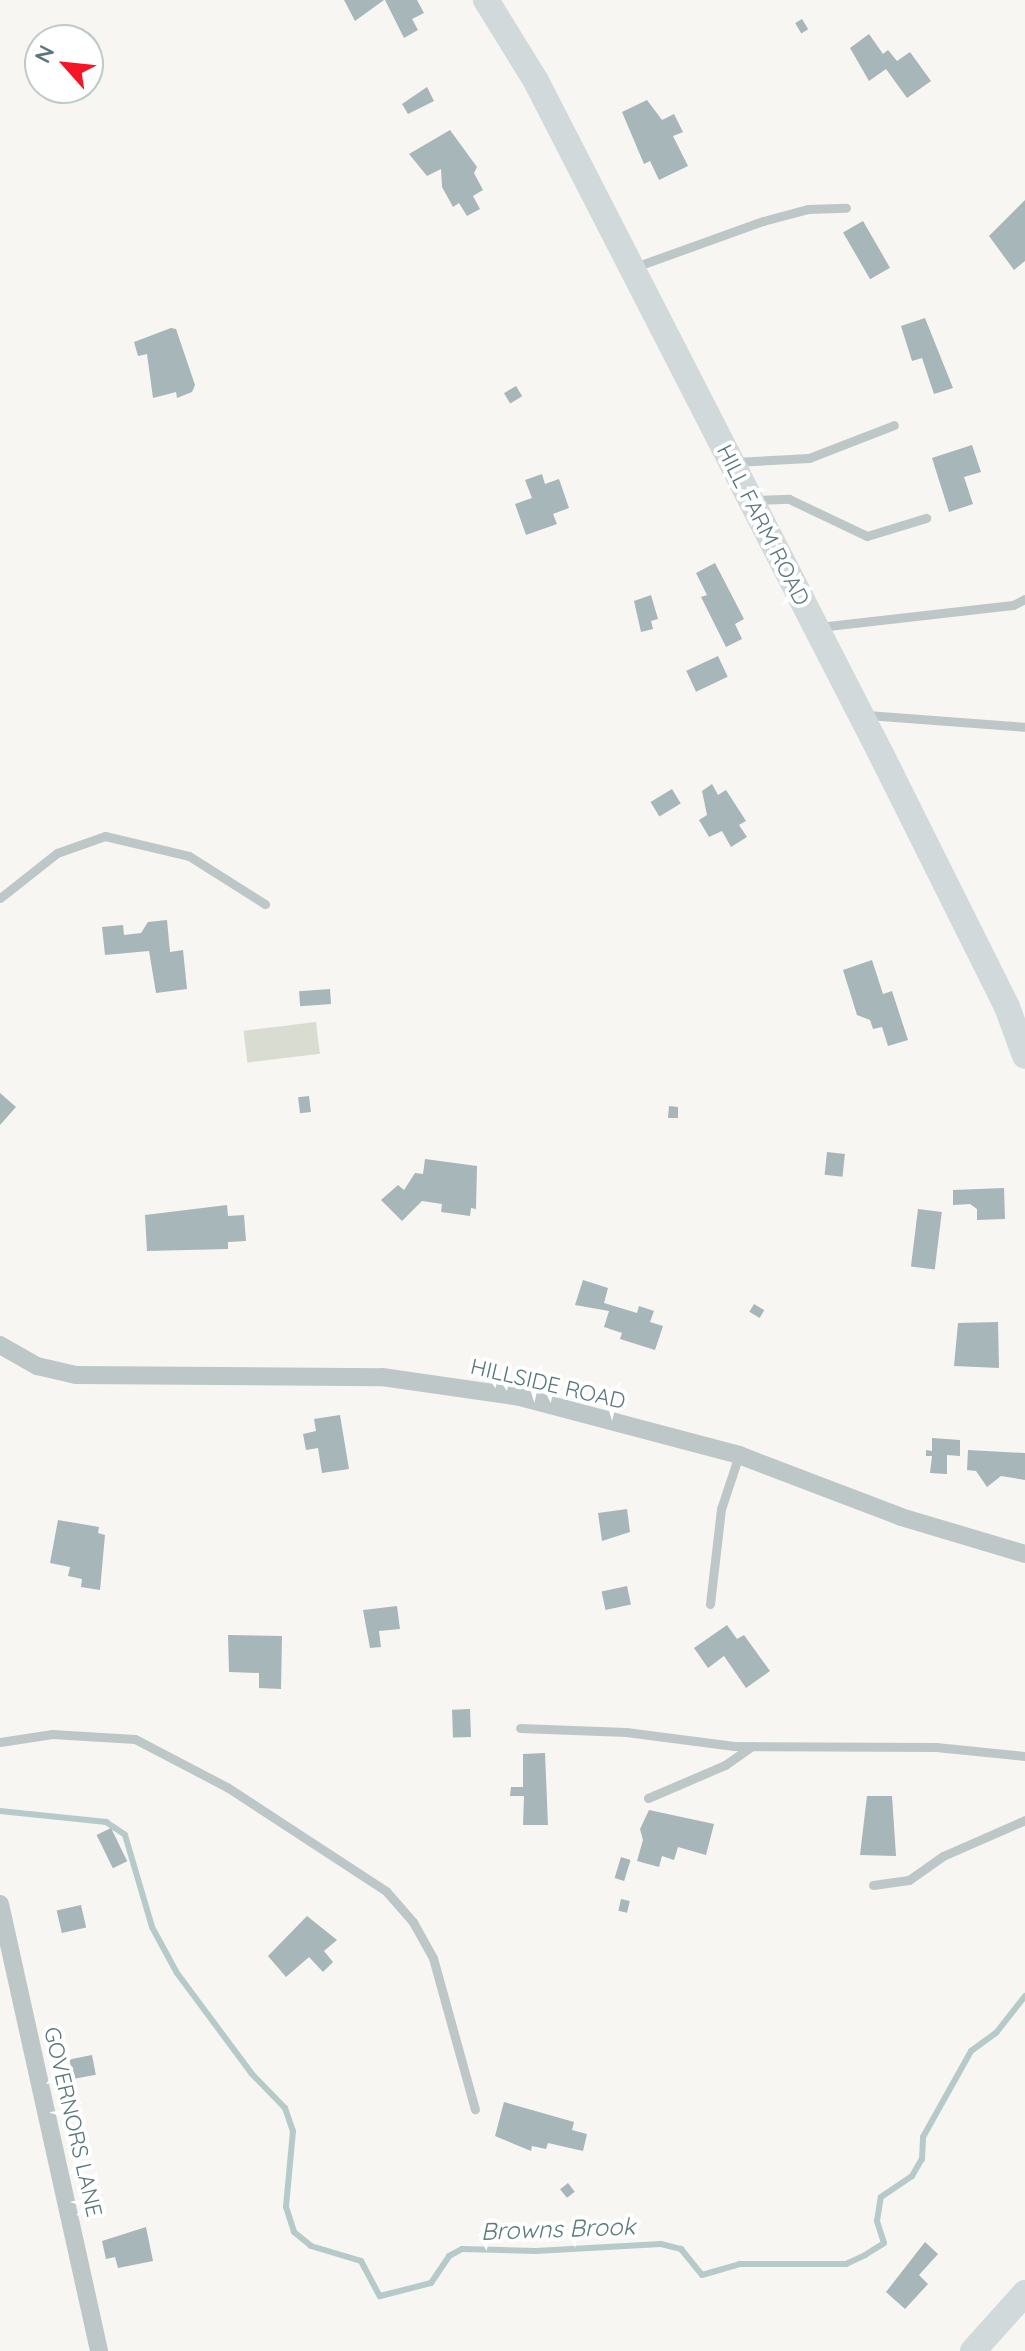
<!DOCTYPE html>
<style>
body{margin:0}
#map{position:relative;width:1025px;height:2351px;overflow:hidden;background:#f7f6f3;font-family:Quicksand,sans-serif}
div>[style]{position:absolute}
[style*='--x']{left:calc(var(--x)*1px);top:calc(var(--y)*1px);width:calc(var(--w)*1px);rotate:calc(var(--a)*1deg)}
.green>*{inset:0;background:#d9dcd1;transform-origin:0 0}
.stream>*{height:6px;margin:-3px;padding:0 3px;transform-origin:3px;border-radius:3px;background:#b6caca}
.building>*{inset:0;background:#a7b6b8;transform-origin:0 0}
.service>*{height:9px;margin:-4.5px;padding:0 4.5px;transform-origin:4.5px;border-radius:4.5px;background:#bec7c8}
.minor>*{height:18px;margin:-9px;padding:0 9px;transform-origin:9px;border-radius:9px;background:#bec7c8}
.secondary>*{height:26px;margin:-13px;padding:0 13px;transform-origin:13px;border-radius:13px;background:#d1d9da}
span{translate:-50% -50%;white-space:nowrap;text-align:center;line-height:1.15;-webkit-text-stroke:8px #fff;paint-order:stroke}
.street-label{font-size:22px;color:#5a777b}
.water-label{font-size:24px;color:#597c7c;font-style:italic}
.north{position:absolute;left:24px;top:24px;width:80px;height:80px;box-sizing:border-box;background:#fff;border:2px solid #bdc9ca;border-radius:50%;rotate:297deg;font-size:22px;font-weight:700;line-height:32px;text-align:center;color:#5a777b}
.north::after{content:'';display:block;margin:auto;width:28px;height:36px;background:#f61425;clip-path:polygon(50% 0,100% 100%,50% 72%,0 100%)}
</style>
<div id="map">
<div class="green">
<i style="left:316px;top:1022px;width:32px;height:73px;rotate:83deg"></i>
</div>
<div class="stream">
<i style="--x:0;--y:1811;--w:107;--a:5.9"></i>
<i style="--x:106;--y:1822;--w:23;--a:34"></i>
<i style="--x:125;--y:1835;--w:96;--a:73.6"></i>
<i style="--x:152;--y:1927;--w:52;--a:61.5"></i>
<i style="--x:177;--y:1973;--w:126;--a:53.4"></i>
<i style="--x:252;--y:2074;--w:47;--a:45.9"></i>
<i style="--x:285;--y:2108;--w:24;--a:71"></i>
<i style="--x:293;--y:2131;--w:76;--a:95.3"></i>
<i style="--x:286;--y:2207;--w:26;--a:72"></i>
<i style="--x:294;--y:2232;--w:22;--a:39"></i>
<i style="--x:311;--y:2246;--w:52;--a:16.7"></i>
<i style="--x:361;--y:2261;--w:40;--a:62"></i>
<i style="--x:380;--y:2296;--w:53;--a:-14.3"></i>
<i style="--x:431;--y:2283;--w:32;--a:-56"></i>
<i style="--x:449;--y:2256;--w:15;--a:-28"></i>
<i style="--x:462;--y:2249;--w:74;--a:1.5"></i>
<i style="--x:536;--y:2251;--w:125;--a:-3.2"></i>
<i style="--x:661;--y:2244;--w:21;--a:14"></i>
<i style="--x:681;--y:2249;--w:33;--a:51"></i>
<i style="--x:702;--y:2275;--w:40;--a:-16"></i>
<i style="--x:740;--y:2264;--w:106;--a:0"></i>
<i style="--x:846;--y:2264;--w:21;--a:-25"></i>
<i style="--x:865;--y:2255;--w:22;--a:-32"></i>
<i style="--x:884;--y:2243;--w:23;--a:-108"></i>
<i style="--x:877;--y:2221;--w:24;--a:-81"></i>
<i style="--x:881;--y:2197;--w:37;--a:-34"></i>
<i style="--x:912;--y:2176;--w:20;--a:-60"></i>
<i style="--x:922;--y:2159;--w:22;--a:-87"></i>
<i style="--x:923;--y:2137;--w:98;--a:-60.8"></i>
<i style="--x:971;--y:2051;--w:31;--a:-36"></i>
<i style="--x:996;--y:2033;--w:47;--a:-51.9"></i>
</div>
<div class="building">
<i style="clip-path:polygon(344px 0,384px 0,355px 21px)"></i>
<i style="clip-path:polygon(385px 0,417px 0,424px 13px,412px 19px,418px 30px,404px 38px)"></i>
<i style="left:802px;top:19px;width:12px;height:8px;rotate:59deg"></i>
<i style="clip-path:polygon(869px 34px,883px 54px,888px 50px,897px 61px,910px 52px,931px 81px,907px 98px,886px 69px,869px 81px,850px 48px)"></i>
<i style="clip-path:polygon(427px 87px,434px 101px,408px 114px,402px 104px)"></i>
<i style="clip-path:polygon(647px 100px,662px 120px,674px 114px,683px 132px,673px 136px,688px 166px,659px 180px,650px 161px,644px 164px,622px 112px)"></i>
<i style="clip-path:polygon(450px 130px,477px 167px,474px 173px,483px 190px,473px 196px,480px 209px,467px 216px,459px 203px,453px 207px,442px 187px,441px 169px,427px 176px,409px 154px)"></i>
<i style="clip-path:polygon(1025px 200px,1025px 261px,1014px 270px,989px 236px)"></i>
<i style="left:863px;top:221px;width:54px;height:23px;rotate:60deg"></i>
<i style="clip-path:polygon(925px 318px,953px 388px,934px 394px,922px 358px,912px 361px,901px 326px)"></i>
<i style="clip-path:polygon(171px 328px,176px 329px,195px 385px,192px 392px,177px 398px,176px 392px,153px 398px,147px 354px,138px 356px,134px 342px)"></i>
<i style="left:516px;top:386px;width:12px;height:14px;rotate:59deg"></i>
<i style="clip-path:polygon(972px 445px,981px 472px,964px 477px,973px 504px,949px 512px,932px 458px)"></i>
<i style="clip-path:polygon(542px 474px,545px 484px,559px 479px,569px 508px,553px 514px,557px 524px,526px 535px,515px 504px,532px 498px,525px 480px)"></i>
<i style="clip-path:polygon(715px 563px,744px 619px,735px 624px,742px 639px,726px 647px,701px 597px,707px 595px,696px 573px)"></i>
<i style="clip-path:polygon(651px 595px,658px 619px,651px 621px,653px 629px,641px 632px,634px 601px)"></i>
<i style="left:718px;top:656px;width:23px;height:35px;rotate:65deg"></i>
<i style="clip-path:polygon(712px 784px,718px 795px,726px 790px,746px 821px,739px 825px,747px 837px,731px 847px,722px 831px,709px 837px,699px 820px,707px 815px,702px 791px)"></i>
<i style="left:672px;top:789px;width:17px;height:25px;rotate:59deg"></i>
<i style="clip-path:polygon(167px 920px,170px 952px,183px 950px,187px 989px,156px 993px,149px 951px,105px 955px,102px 927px,123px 925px,124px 935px,141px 933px,148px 922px)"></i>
<i style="clip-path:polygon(872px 960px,883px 994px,892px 991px,908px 1040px,888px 1046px,882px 1027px,873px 1029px,870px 1020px,857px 1015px,843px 970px)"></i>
<i style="left:330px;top:989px;width:15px;height:31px;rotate:86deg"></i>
<i style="clip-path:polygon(0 1093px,16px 1107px,0 1125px)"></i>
<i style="left:309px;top:1096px;width:16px;height:11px;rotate:83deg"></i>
<i style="clip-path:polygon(669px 1106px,678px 1107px,678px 1118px,668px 1118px)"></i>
<i style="left:827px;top:1152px;width:18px;height:23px;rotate:6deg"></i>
<i style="clip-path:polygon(425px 1159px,477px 1166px,476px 1209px,471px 1208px,470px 1216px,441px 1212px,442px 1204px,422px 1201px,402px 1221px,381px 1200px,398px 1185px,404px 1190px,415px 1173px,423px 1174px)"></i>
<i style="clip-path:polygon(1004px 1188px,1005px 1219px,977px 1220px,977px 1209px,970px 1204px,953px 1205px,953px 1190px)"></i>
<i style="clip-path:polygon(227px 1205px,228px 1216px,244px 1215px,246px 1241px,228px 1242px,228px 1249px,147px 1251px,145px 1215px)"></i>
<i style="left:918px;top:1209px;width:24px;height:58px;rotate:7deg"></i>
<i style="clip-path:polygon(583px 1280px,608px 1288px,604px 1303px,637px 1313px,639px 1306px,654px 1311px,650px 1322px,663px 1326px,655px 1350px,620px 1339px,622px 1333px,604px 1327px,609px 1311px,575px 1305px)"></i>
<i style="left:754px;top:1304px;width:12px;height:9px;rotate:31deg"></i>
<i style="clip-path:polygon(998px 1322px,999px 1368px,954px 1366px,958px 1323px)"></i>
<i style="clip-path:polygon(340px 1415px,349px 1469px,322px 1473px,318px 1448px,306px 1450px,303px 1434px,316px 1431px,314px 1419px)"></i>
<i style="clip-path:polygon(932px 1438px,960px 1440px,960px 1456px,947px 1455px,947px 1474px,930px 1473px,932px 1456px,926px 1456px,926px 1450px,932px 1451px)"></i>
<i style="clip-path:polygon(968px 1450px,1025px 1453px,1025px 1480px,1001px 1476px,987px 1487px,976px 1471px,967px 1470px)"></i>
<i style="clip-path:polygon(627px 1509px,630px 1532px,602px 1541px,598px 1513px)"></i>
<i style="clip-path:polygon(58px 1520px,99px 1527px,98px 1533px,105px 1535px,100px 1590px,81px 1587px,82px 1579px,68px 1576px,70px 1567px,50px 1563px)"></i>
<i style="left:627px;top:1586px;width:19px;height:26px;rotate:78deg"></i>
<i style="clip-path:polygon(397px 1606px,400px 1629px,379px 1631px,381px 1647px,370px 1648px,363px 1610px)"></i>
<i style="clip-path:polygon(727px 1625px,737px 1639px,744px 1635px,770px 1671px,746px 1688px,724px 1656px,708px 1668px,694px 1648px)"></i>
<i style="clip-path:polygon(228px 1635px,282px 1636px,281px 1689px,259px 1688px,259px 1673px,229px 1672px)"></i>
<i style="left:470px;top:1709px;width:28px;height:18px;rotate:88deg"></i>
<i style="clip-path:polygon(545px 1753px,548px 1825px,523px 1825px,524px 1796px,510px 1796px,511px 1787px,523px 1787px,523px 1754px)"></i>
<i style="clip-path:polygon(867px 1796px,892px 1796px,896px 1856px,860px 1855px)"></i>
<i style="clip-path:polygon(649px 1810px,714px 1824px,706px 1855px,678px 1847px,674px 1860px,662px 1856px,659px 1867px,637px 1861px,643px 1840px,640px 1829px)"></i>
<i style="left:111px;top:1828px;width:37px;height:16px;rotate:64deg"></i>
<i style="left:621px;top:1857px;width:10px;height:22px;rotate:17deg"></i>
<i style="left:621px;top:1899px;width:9px;height:12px;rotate:13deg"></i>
<i style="left:81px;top:1905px;width:23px;height:25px;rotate:77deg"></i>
<i style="clip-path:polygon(307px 1916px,337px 1940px,324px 1951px,333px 1962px,323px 1972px,309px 1957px,286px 1977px,268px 1956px)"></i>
<i style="left:92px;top:2055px;width:20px;height:23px;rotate:79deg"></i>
<i style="clip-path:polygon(504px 2102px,574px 2122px,572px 2130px,587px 2134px,583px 2151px,548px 2143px,546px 2149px,532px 2146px,531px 2151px,495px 2136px)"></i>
<i style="left:568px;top:2183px;width:11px;height:10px;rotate:52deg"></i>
<i style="clip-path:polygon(146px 2227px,153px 2261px,118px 2268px,115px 2257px,106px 2259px,102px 2241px)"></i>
<i style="clip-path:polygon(925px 2242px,938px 2254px,919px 2275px,928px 2284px,905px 2309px,886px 2292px)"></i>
</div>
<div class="service">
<i style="--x:635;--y:267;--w:136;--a:-19.8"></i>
<i style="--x:763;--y:221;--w:47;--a:-14.9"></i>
<i style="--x:808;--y:209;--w:38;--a:-2"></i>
<i style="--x:734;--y:462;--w:75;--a:-3.1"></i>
<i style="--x:809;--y:458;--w:91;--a:-21.2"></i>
<i style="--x:753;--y:500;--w:36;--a:-2"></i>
<i style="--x:789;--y:499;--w:86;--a:25.4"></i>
<i style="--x:867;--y:536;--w:62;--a:-17"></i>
<i style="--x:819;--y:627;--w:195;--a:-6.5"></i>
<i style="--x:1013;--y:605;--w:13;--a:-27"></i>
<i style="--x:867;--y:715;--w:158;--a:4.3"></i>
<i style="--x:0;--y:898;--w:73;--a:-38.3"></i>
<i style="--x:57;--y:853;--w:51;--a:-19.5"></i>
<i style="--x:105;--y:836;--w:86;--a:13.4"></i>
<i style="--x:189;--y:856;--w:90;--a:32.3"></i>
<i style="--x:710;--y:1604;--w:96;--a:-83.4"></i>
<i style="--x:721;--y:1509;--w:57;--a:-71.6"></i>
<i style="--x:520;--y:1728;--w:106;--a:2.2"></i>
<i style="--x:626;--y:1732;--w:109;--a:7.4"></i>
<i style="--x:734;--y:1746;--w:202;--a:0.3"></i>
<i style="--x:936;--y:1747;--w:89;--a:5.8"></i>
<i style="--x:0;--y:1742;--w:53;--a:-8.7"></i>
<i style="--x:52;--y:1734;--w:83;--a:3.4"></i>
<i style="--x:135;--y:1739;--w:104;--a:27.6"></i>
<i style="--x:227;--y:1787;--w:190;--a:33.2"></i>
<i style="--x:386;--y:1891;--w:41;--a:48.9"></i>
<i style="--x:413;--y:1922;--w:41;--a:60.9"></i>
<i style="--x:433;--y:1958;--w:157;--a:74.5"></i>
<i style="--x:648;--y:1798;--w:84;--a:-23.2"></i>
<i style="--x:725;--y:1765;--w:33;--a:-35"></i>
<i style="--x:873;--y:1885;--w:36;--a:-8"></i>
<i style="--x:909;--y:1880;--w:42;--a:-35.2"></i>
<i style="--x:943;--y:1856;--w:90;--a:-23.7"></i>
</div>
<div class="minor">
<i style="--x:0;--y:1345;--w:43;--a:29.6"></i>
<i style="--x:37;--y:1366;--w:40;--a:13"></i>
<i style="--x:76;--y:1375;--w:306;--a:0.4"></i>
<i style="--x:382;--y:1377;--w:139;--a:8.2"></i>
<i style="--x:520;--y:1397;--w:227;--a:14.8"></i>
<i style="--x:739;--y:1455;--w:173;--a:20.9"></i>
<i style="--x:901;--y:1517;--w:129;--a:16.6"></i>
<i style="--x:0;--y:1904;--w:458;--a:77.5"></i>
</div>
<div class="secondary">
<i style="--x:486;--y:0;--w:95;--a:58.3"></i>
<i style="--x:536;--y:81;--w:759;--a:62.86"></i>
<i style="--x:882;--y:756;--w:280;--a:63.5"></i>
<i style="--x:1007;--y:1007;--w:52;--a:69.8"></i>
<i style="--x:973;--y:2351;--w:78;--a:-48.1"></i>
</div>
<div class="street-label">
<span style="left:763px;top:525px;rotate:63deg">HILL FARM ROAD</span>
<span style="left:548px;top:1384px;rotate:13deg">HILLSIDE ROAD</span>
<span style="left:73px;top:2122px;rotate:77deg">GOVERNORS LANE</span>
</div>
<div class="water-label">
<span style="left:558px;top:2229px;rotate:-2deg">Browns Brook</span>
</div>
<div class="north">N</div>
</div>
